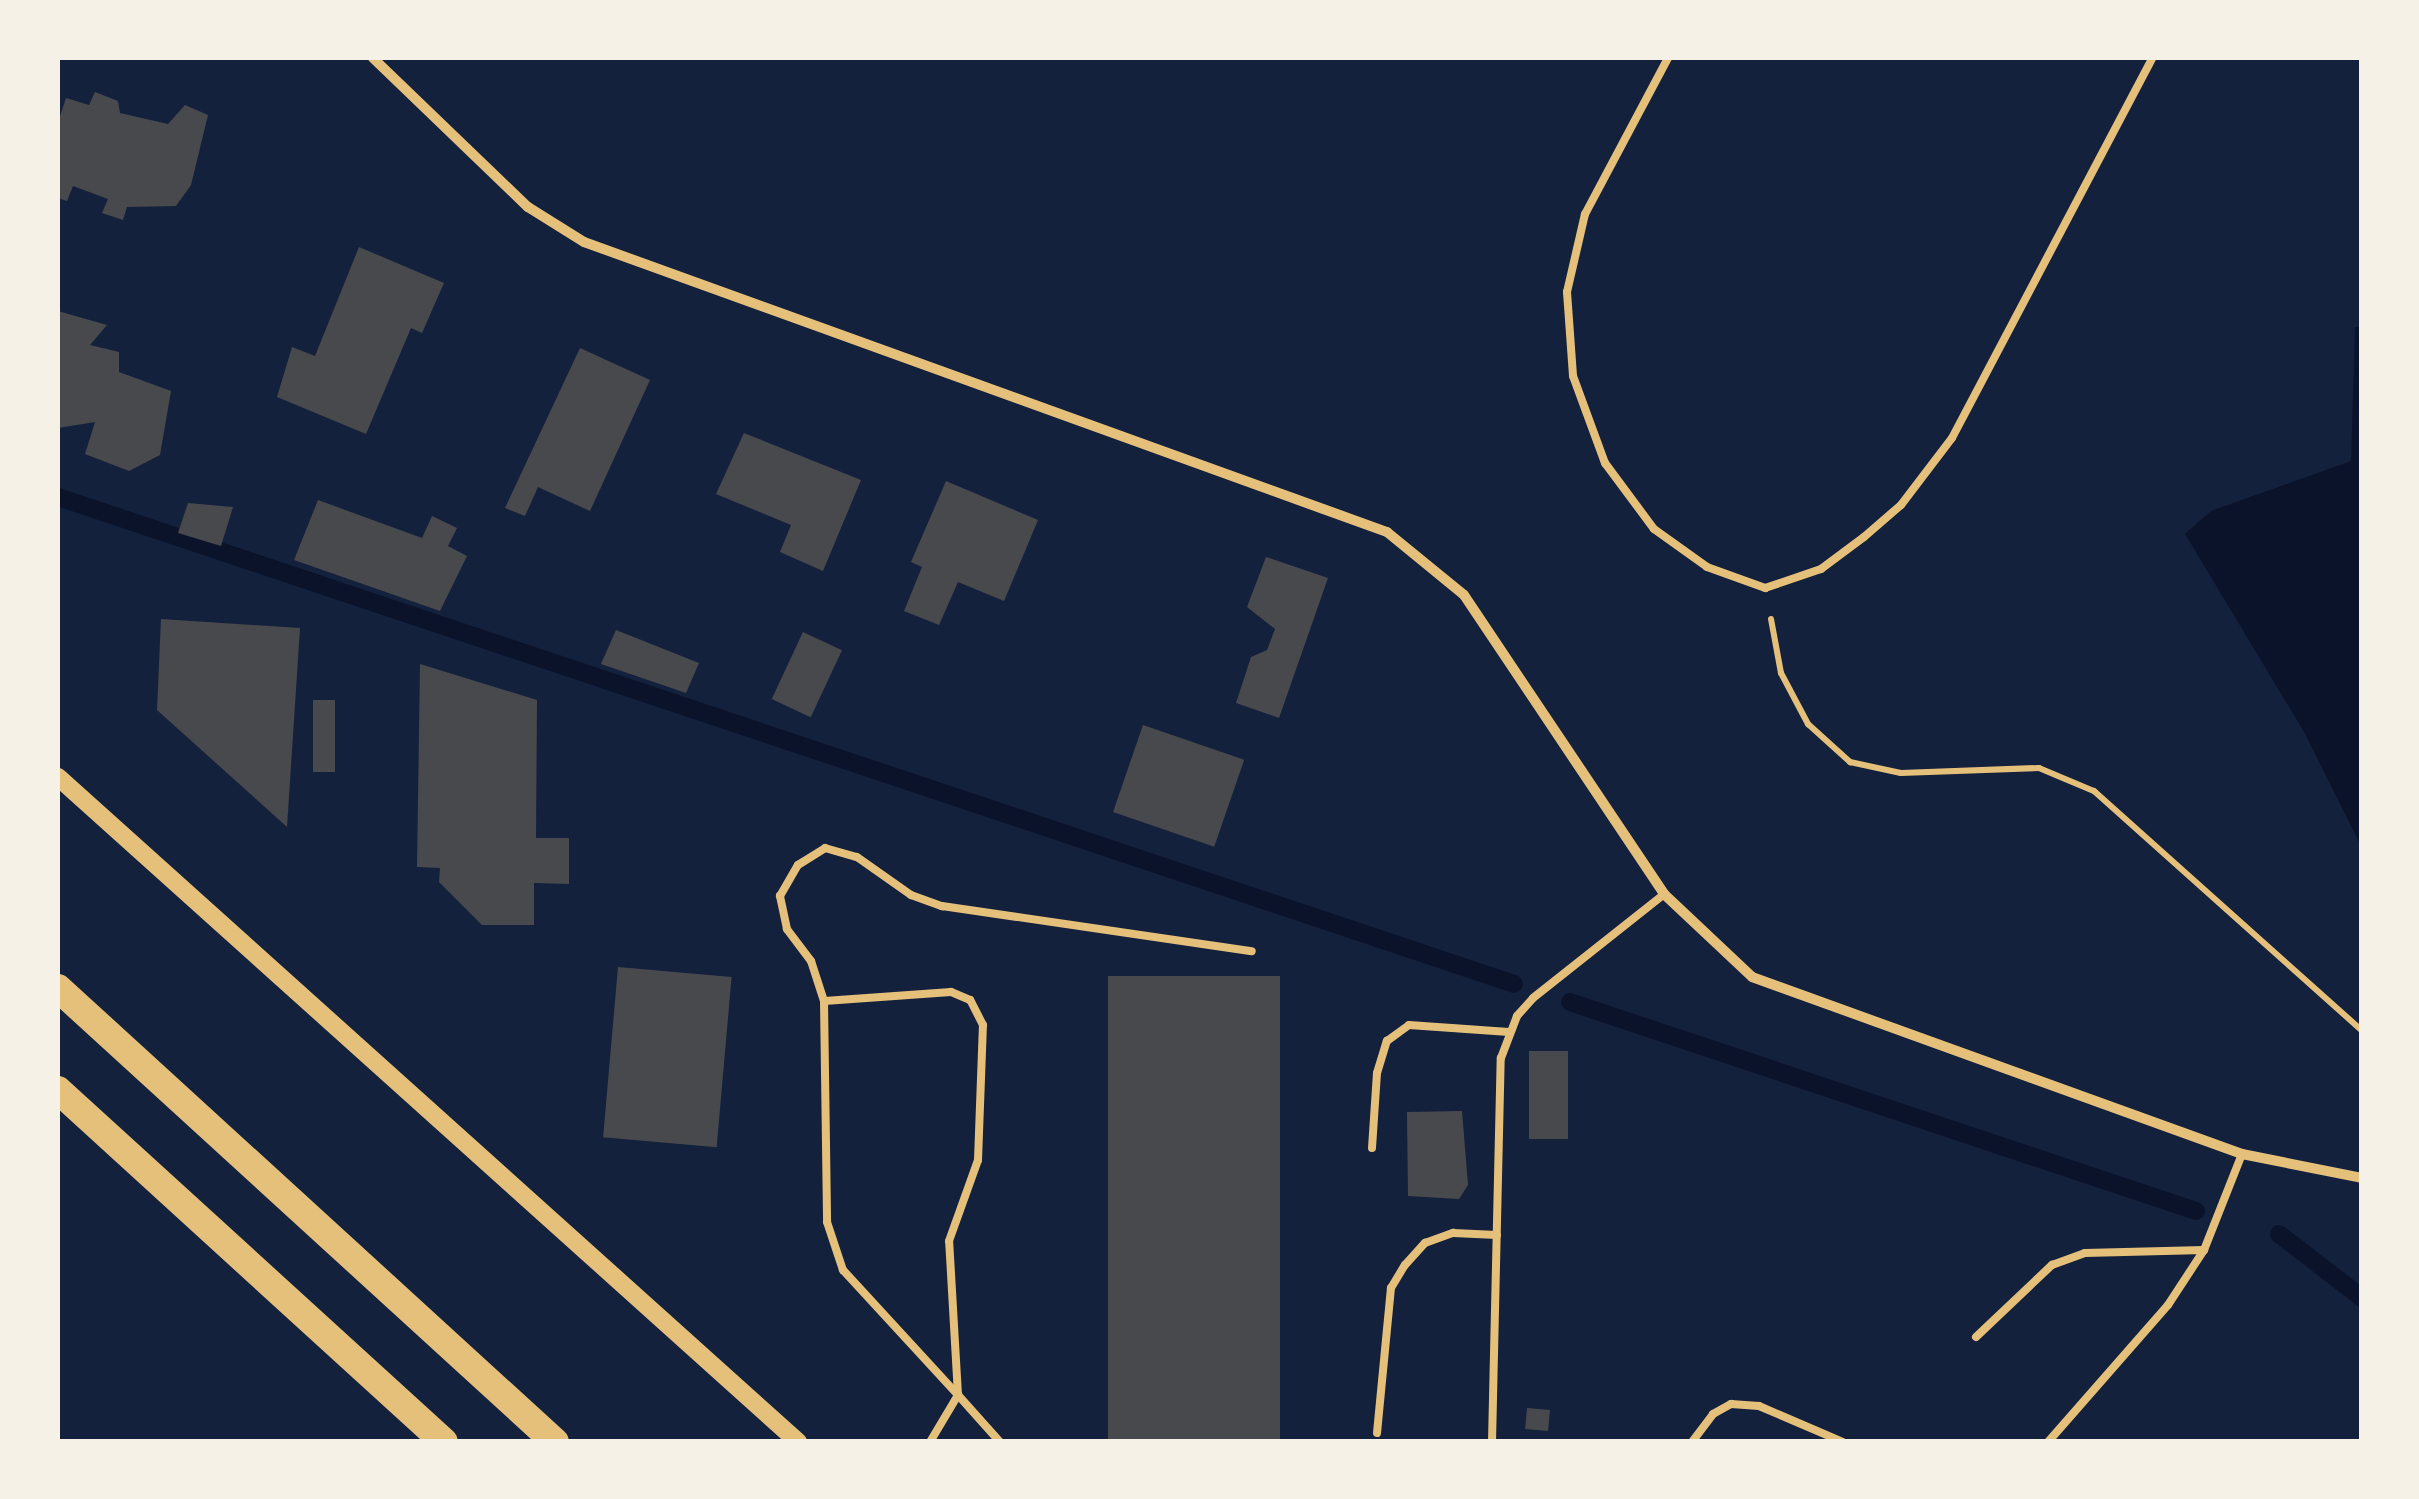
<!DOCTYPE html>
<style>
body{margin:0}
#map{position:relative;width:2419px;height:1499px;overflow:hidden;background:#14213d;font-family:"Noto Sans",sans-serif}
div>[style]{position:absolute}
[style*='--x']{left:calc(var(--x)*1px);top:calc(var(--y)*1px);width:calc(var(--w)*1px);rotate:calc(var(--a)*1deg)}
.water>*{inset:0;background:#0b132b}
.stream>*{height:18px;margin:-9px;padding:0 9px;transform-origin:9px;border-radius:9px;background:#0b132b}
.building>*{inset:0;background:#48494c;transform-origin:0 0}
.path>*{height:6px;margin:-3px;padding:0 3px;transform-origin:3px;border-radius:3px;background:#e5c07b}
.service>*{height:8px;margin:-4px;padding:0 4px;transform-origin:4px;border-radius:4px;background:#e5c07b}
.minor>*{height:10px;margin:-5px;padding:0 5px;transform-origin:5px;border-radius:5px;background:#e5c07b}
.tertiary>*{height:18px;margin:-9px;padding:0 9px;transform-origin:9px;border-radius:9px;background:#e5c07b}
.trunk>*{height:28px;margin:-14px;padding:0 14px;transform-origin:14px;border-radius:14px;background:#e5c07b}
span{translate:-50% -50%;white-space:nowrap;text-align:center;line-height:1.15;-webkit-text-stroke:8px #f6f1e7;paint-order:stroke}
.frame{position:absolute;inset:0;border:60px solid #f6f1e7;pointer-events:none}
</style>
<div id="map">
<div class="water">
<i style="clip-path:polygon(2355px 327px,2361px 327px,2361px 846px,2304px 732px,2185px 534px,2211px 511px,2351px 461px)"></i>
</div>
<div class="stream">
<i style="--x:58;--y:497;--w:1535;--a:18.49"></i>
<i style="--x:1570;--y:1002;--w:660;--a:18.46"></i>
<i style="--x:2279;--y:1234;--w:105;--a:37.6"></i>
</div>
<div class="building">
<i style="clip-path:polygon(95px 92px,118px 101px,120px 113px,168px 124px,185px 105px,208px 115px,191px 185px,176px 206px,127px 207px,123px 220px,102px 213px,108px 199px,73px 186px,67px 201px,58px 198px,58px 122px,66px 98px,89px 105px)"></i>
<i style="clip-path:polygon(359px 247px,444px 283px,422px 333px,411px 328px,366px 434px,277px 397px,292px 347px,315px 356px)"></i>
<i style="clip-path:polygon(58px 311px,107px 325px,90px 345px,119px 352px,119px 372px,171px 391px,160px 455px,129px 471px,85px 454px,95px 422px,58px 428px)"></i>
<i style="clip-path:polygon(580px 348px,650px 380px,590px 511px,538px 487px,525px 516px,505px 508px)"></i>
<i style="clip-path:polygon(744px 433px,861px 480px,823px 571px,780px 552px,791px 525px,716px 494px)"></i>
<i style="clip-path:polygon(946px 481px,1038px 520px,1004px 601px,958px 582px,939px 625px,904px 611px,922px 567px,911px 562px)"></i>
<i style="clip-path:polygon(318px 500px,422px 538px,432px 516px,457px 528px,448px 546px,467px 556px,440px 611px,294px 560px)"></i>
<i style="clip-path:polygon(188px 503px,233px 507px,221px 546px,178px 533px)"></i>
<i style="clip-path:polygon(1266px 557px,1328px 578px,1279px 718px,1236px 703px,1251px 657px,1267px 650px,1275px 629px,1247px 607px)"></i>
<i style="clip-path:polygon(161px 619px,300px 628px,287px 827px,157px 710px)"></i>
<i style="clip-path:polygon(616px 630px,699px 663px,686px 693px,601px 664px)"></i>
<i style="left:803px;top:632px;width:43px;height:74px;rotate:25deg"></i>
<i style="clip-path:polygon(420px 664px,537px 700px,536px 838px,569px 838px,569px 884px,534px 883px,534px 925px,482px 925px,439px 882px,440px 868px,417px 867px)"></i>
<i style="left:313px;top:700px;width:22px;height:72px"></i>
<i style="left:1143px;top:725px;width:107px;height:92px;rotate:19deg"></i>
<i style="left:618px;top:967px;width:114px;height:171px;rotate:5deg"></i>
<i style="left:1108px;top:976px;width:172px;height:466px"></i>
<i style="left:1529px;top:1051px;width:39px;height:88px"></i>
<i style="clip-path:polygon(1462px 1111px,1468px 1185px,1459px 1199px,1408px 1196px,1407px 1112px)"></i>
<i style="left:1527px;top:1408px;width:23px;height:21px;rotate:5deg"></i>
</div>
<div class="path">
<i style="--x:1771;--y:619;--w:55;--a:79.5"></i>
<i style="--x:1781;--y:673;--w:58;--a:62.1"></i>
<i style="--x:1808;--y:724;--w:57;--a:42.1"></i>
<i style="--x:1850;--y:762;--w:52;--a:12.2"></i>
<i style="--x:1901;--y:773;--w:138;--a:-2.1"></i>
<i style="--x:2039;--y:768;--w:60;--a:22.7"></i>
<i style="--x:2094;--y:791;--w:360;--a:41.8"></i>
</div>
<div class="service">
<i style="--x:1668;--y:58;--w:177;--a:118"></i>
<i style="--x:1585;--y:214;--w:80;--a:103"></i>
<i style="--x:1567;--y:292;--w:84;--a:85.9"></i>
<i style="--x:1573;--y:376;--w:93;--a:69.8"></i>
<i style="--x:1605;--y:463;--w:82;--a:53.4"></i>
<i style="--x:1654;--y:529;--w:65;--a:35.6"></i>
<i style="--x:1707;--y:567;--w:62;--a:19.9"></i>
<i style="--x:1765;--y:588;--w:59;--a:-18.7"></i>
<i style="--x:1821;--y:569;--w:54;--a:-36.7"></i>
<i style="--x:1864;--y:537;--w:49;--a:-40.9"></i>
<i style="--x:1901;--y:505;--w:84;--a:-52.7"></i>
<i style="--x:1952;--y:438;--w:429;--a:-62.2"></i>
<i style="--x:824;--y:1001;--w:42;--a:-108"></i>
<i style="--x:811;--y:961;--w:40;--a:-127"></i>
<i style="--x:787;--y:929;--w:34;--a:-102"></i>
<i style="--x:780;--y:896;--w:36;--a:-60"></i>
<i style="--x:798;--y:865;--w:32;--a:-32"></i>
<i style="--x:825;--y:848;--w:33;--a:16"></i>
<i style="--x:857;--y:857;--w:66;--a:35.1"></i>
<i style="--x:911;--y:895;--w:33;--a:20"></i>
<i style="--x:942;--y:906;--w:313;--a:8.3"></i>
<i style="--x:1372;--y:1148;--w:75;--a:-86.2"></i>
<i style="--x:1377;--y:1073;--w:34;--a:-73"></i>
<i style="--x:1387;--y:1041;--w:27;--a:-36"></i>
<i style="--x:1409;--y:1025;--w:100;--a:4"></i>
<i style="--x:1976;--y:1337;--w:105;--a:-43.5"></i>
<i style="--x:2052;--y:1265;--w:35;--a:-20"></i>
<i style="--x:2085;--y:1253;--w:119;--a:-1.4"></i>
<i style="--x:1377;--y:1433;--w:146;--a:-84.5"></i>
<i style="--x:1391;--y:1288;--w:27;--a:-59"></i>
<i style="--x:1405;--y:1265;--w:30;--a:-48"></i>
<i style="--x:1425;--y:1243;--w:30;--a:-20"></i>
<i style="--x:1453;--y:1233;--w:44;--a:2.6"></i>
<i style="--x:930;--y:1442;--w:55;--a:-59.2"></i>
<i style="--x:958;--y:1395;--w:154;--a:-93.3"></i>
<i style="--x:949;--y:1241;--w:86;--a:-70.3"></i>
<i style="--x:978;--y:1160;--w:135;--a:-87.9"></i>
<i style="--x:983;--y:1025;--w:28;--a:-117"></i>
<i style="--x:970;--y:1000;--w:21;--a:-157"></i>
<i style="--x:951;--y:992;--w:127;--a:175.9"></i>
<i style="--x:824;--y:1001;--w:221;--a:89.2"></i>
<i style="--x:827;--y:1222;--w:51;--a:71.6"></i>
<i style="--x:843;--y:1270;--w:170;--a:47.4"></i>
<i style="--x:958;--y:1395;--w:63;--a:48.2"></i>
<i style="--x:1492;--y:1442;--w:384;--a:-88.7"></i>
<i style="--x:1501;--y:1058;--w:45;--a:-69.1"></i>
<i style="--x:1517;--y:1016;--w:24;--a:-48"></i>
<i style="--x:1533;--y:998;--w:167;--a:-38.4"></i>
<i style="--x:1692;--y:1442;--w:35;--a:-53"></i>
<i style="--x:1713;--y:1414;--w:21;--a:-29"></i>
<i style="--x:1731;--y:1404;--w:28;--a:4"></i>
<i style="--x:1759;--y:1406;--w:91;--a:23.2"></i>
<i style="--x:2048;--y:1442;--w:182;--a:-48.8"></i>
<i style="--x:2168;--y:1305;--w:66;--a:-56.8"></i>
<i style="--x:2204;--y:1250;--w:103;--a:-68.4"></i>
</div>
<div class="minor">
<i style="--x:373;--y:58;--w:215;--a:43.9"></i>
<i style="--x:528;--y:207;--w:66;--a:32"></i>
<i style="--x:584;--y:242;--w:854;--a:19.86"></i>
<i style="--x:1387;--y:532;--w:99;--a:39.3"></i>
<i style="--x:1464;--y:595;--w:360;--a:56.2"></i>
<i style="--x:1664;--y:894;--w:121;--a:43.3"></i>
<i style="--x:1752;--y:977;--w:521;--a:19.86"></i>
<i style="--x:2242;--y:1154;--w:122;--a:11.3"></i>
</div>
<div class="tertiary">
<i style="--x:58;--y:777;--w:995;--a:41.94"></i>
</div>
<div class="trunk">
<i style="--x:58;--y:988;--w:673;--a:42.41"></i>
<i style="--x:58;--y:1090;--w:522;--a:42.36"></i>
</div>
<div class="frame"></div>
</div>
